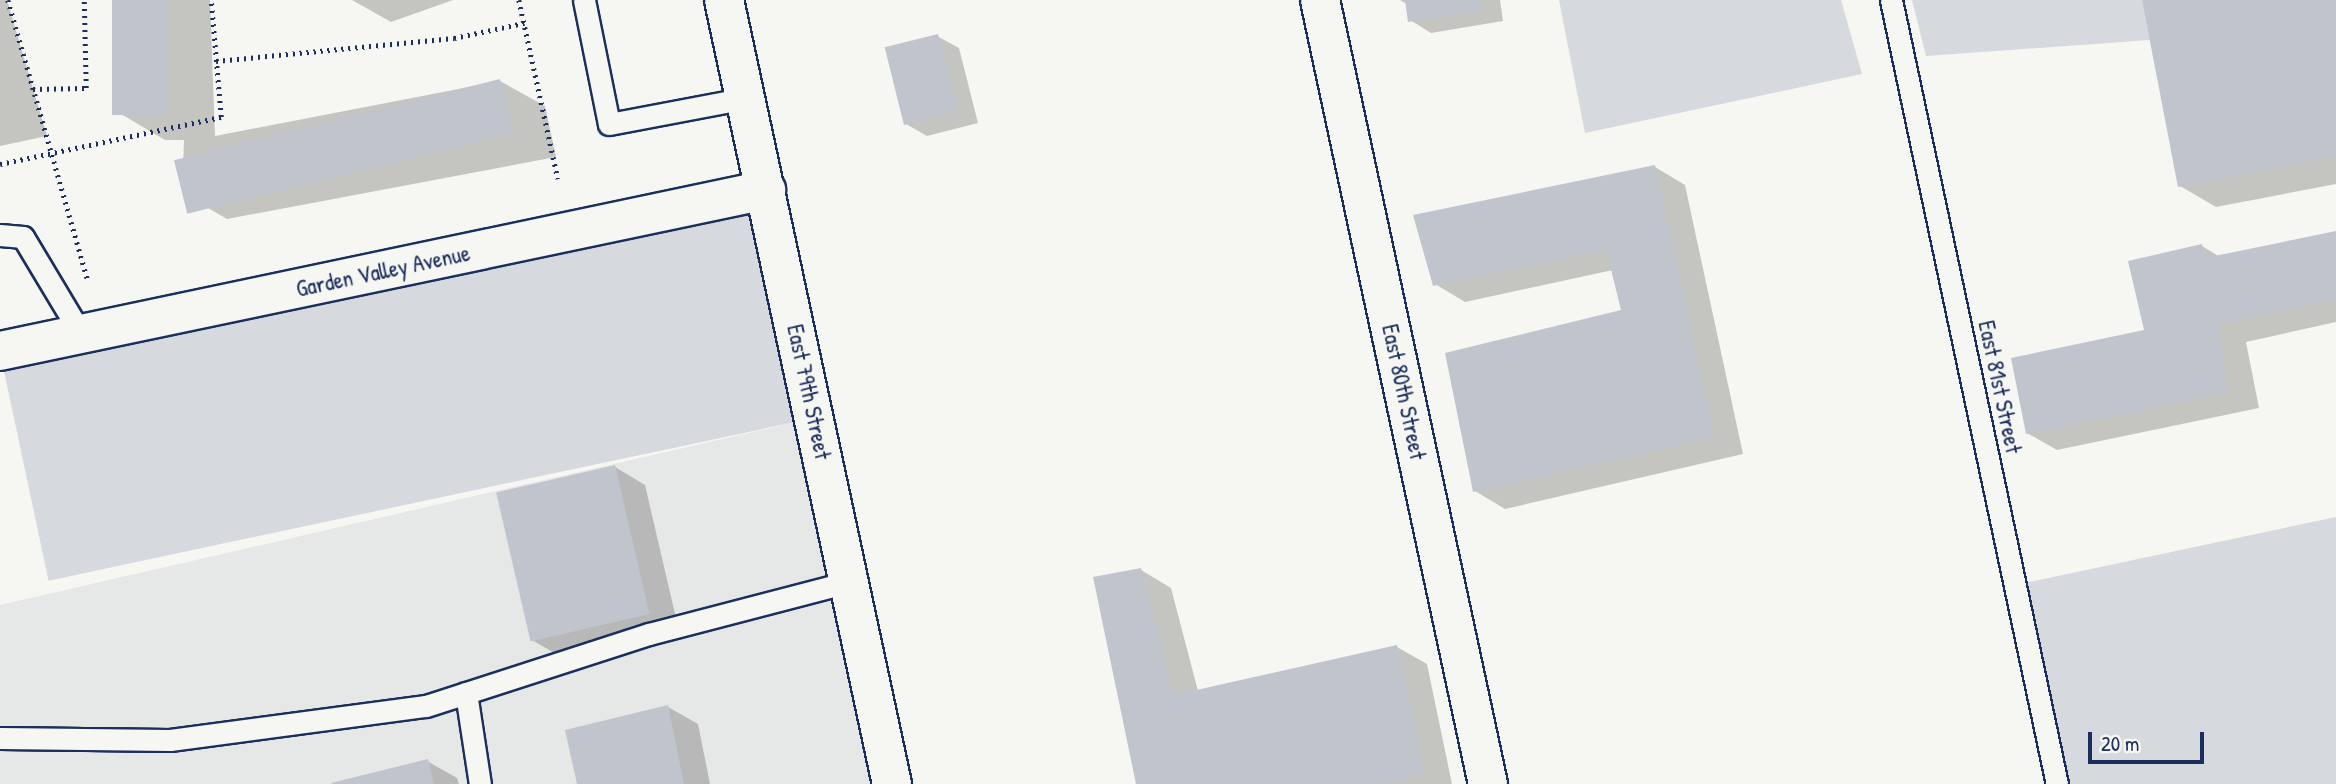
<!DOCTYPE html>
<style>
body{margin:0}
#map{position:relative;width:2336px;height:784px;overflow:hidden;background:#f6f6f2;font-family:"Patrick Hand",sans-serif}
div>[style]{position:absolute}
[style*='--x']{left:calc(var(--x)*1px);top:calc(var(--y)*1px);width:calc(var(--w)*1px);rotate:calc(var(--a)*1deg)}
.built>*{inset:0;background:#e6e7e7}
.green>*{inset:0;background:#d6d9dd;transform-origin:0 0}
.shadow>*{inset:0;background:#0003}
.building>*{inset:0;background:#c0c4cd;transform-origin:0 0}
.path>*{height:4.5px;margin-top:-2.25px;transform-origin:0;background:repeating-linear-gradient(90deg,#1b2f5e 0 2px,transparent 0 7px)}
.roads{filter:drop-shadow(2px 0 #1b2f5e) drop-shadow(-2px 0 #1b2f5e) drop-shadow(0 2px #1b2f5e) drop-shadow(0 -2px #1b2f5e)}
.service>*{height:21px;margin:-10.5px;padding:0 10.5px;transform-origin:10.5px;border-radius:10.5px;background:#f6f6f2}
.minor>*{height:38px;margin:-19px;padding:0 19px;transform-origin:19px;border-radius:19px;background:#f6f6f2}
.secondary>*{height:38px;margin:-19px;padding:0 19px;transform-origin:19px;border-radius:19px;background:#f6f6f2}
span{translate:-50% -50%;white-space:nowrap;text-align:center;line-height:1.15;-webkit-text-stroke:5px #f6f6f2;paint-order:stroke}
.street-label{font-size:23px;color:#1b2f5e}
.scale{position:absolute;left:2088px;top:732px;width:116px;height:32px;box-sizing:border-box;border:4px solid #1b2f5e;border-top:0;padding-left:9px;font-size:21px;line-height:24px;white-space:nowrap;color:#1b2f5e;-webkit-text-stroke:5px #f6f6f2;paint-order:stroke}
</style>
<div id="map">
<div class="built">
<i style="clip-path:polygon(814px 418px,892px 784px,0 784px,0 605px)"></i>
</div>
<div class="green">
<i style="clip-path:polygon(1559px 0,1841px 0,1862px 74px,1585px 133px)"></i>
<i style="clip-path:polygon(1912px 0,2142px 0,2150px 40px,1926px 56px)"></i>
<i style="left:766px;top:190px;width:233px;height:783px;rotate:78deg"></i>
<i style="clip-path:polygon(2336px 517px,2336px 784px,2057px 784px,2015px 585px)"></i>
</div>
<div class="shadow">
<i style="clip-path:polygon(0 0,7px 0,47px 136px,0 146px)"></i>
<i style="clip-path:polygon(114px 0,210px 0,215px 136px,500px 81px,545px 106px,556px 157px,227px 219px,182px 193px,184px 140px,165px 140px,121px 114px)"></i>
<i style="clip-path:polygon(352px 0,453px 0,391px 22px)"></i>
<i style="clip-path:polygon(1400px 0,1500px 0,1503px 21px,1431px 33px,1410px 20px,1407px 4px)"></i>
<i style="clip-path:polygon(2143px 0,2336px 0,2336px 184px,2216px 207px,2180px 186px)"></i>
<i style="clip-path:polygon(937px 36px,959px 48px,978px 123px,927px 136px,906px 124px)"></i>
<i style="clip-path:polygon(1655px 167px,1685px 185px,1743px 454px,1505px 509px,1475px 491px,1623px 312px,1613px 270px,1465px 302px,1435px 284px)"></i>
<i style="clip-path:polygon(2336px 233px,2336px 322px,2246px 342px,2259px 408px,2057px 450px,2027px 433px,2146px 331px,2202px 246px,2220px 257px)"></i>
<i style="clip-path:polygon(615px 467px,645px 485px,679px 631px,563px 658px,532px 640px)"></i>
<i style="clip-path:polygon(1141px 570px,1171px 588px,1198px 691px,1397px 647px,1427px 664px,1452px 784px,1138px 784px)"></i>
<i style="clip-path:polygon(668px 707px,698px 724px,710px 784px,579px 784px)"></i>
<i style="clip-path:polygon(427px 761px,457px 778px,459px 784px,335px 784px)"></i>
</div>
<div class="building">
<i style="left:112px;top:0;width:55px;height:115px"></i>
<i style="clip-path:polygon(1405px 0,1481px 0,1482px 10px,1408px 22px)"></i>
<i style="clip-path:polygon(2142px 0,2336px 0,2336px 156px,2178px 187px)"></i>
<i style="left:938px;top:34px;width:80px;height:55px;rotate:76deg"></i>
<i style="left:500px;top:79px;width:55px;height:336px;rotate:76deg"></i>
<i style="clip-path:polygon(1655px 165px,1714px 437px,1473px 492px,1445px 353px,1621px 310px,1606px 249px,1433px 286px,1413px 215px)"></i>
<i style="clip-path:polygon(2336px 231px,2336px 299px,2217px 325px,2229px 392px,2026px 434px,2011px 358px,2144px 330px,2128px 261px,2202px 244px,2205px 258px)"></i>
<i style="left:615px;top:465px;width:153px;height:122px;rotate:77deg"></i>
<i style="clip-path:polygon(1141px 568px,1174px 695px,1397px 645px,1424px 774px,1383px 784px,1136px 784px,1093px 577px)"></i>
<i style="clip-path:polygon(668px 705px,684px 784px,577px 784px,565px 730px)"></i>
<i style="clip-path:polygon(428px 759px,434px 784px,332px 784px,331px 783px)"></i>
</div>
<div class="path">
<i style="--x:8;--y:0;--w:291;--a:74.1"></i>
<i style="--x:519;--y:0;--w:183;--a:77.7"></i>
<i style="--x:216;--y:61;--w:239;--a:-5.5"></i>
<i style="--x:454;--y:38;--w:72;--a:-12.1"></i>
<i style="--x:33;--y:89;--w:53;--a:-1.1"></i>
<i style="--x:86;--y:88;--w:88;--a:-91.3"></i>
<i style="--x:0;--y:164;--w:226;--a:-12"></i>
<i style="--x:221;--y:117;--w:117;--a:-94.9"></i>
</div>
<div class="roads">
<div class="service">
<i style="--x:584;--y:0;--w:126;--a:78.6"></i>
<i style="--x:609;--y:124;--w:139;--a:-10.7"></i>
<i style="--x:1891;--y:0;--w:801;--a:78.05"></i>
<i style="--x:0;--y:235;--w:23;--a:5"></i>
<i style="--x:23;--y:237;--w:113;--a:59.1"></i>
<i style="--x:466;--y:693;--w:92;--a:81.3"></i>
<i style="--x:0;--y:738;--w:170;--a:0.7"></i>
<i style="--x:170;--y:740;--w:258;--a:-7.6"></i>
<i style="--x:426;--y:706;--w:234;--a:-17.9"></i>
<i style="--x:649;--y:634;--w:207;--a:-14.6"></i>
</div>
<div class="minor">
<i style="--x:1320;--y:0;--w:802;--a:77.91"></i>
<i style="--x:0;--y:351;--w:783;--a:-11.87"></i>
</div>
<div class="secondary">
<i style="--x:724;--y:0;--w:802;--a:77.91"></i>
</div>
</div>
<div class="street-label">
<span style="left:383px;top:271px;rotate:-12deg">Garden Valley Avenue</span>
<span style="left:2000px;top:387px;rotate:78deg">East 81st Street</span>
<span style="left:809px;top:392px;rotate:78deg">East 79th Street</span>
<span style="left:1404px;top:392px;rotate:78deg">East 80th Street</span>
</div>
<div class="scale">20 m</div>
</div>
